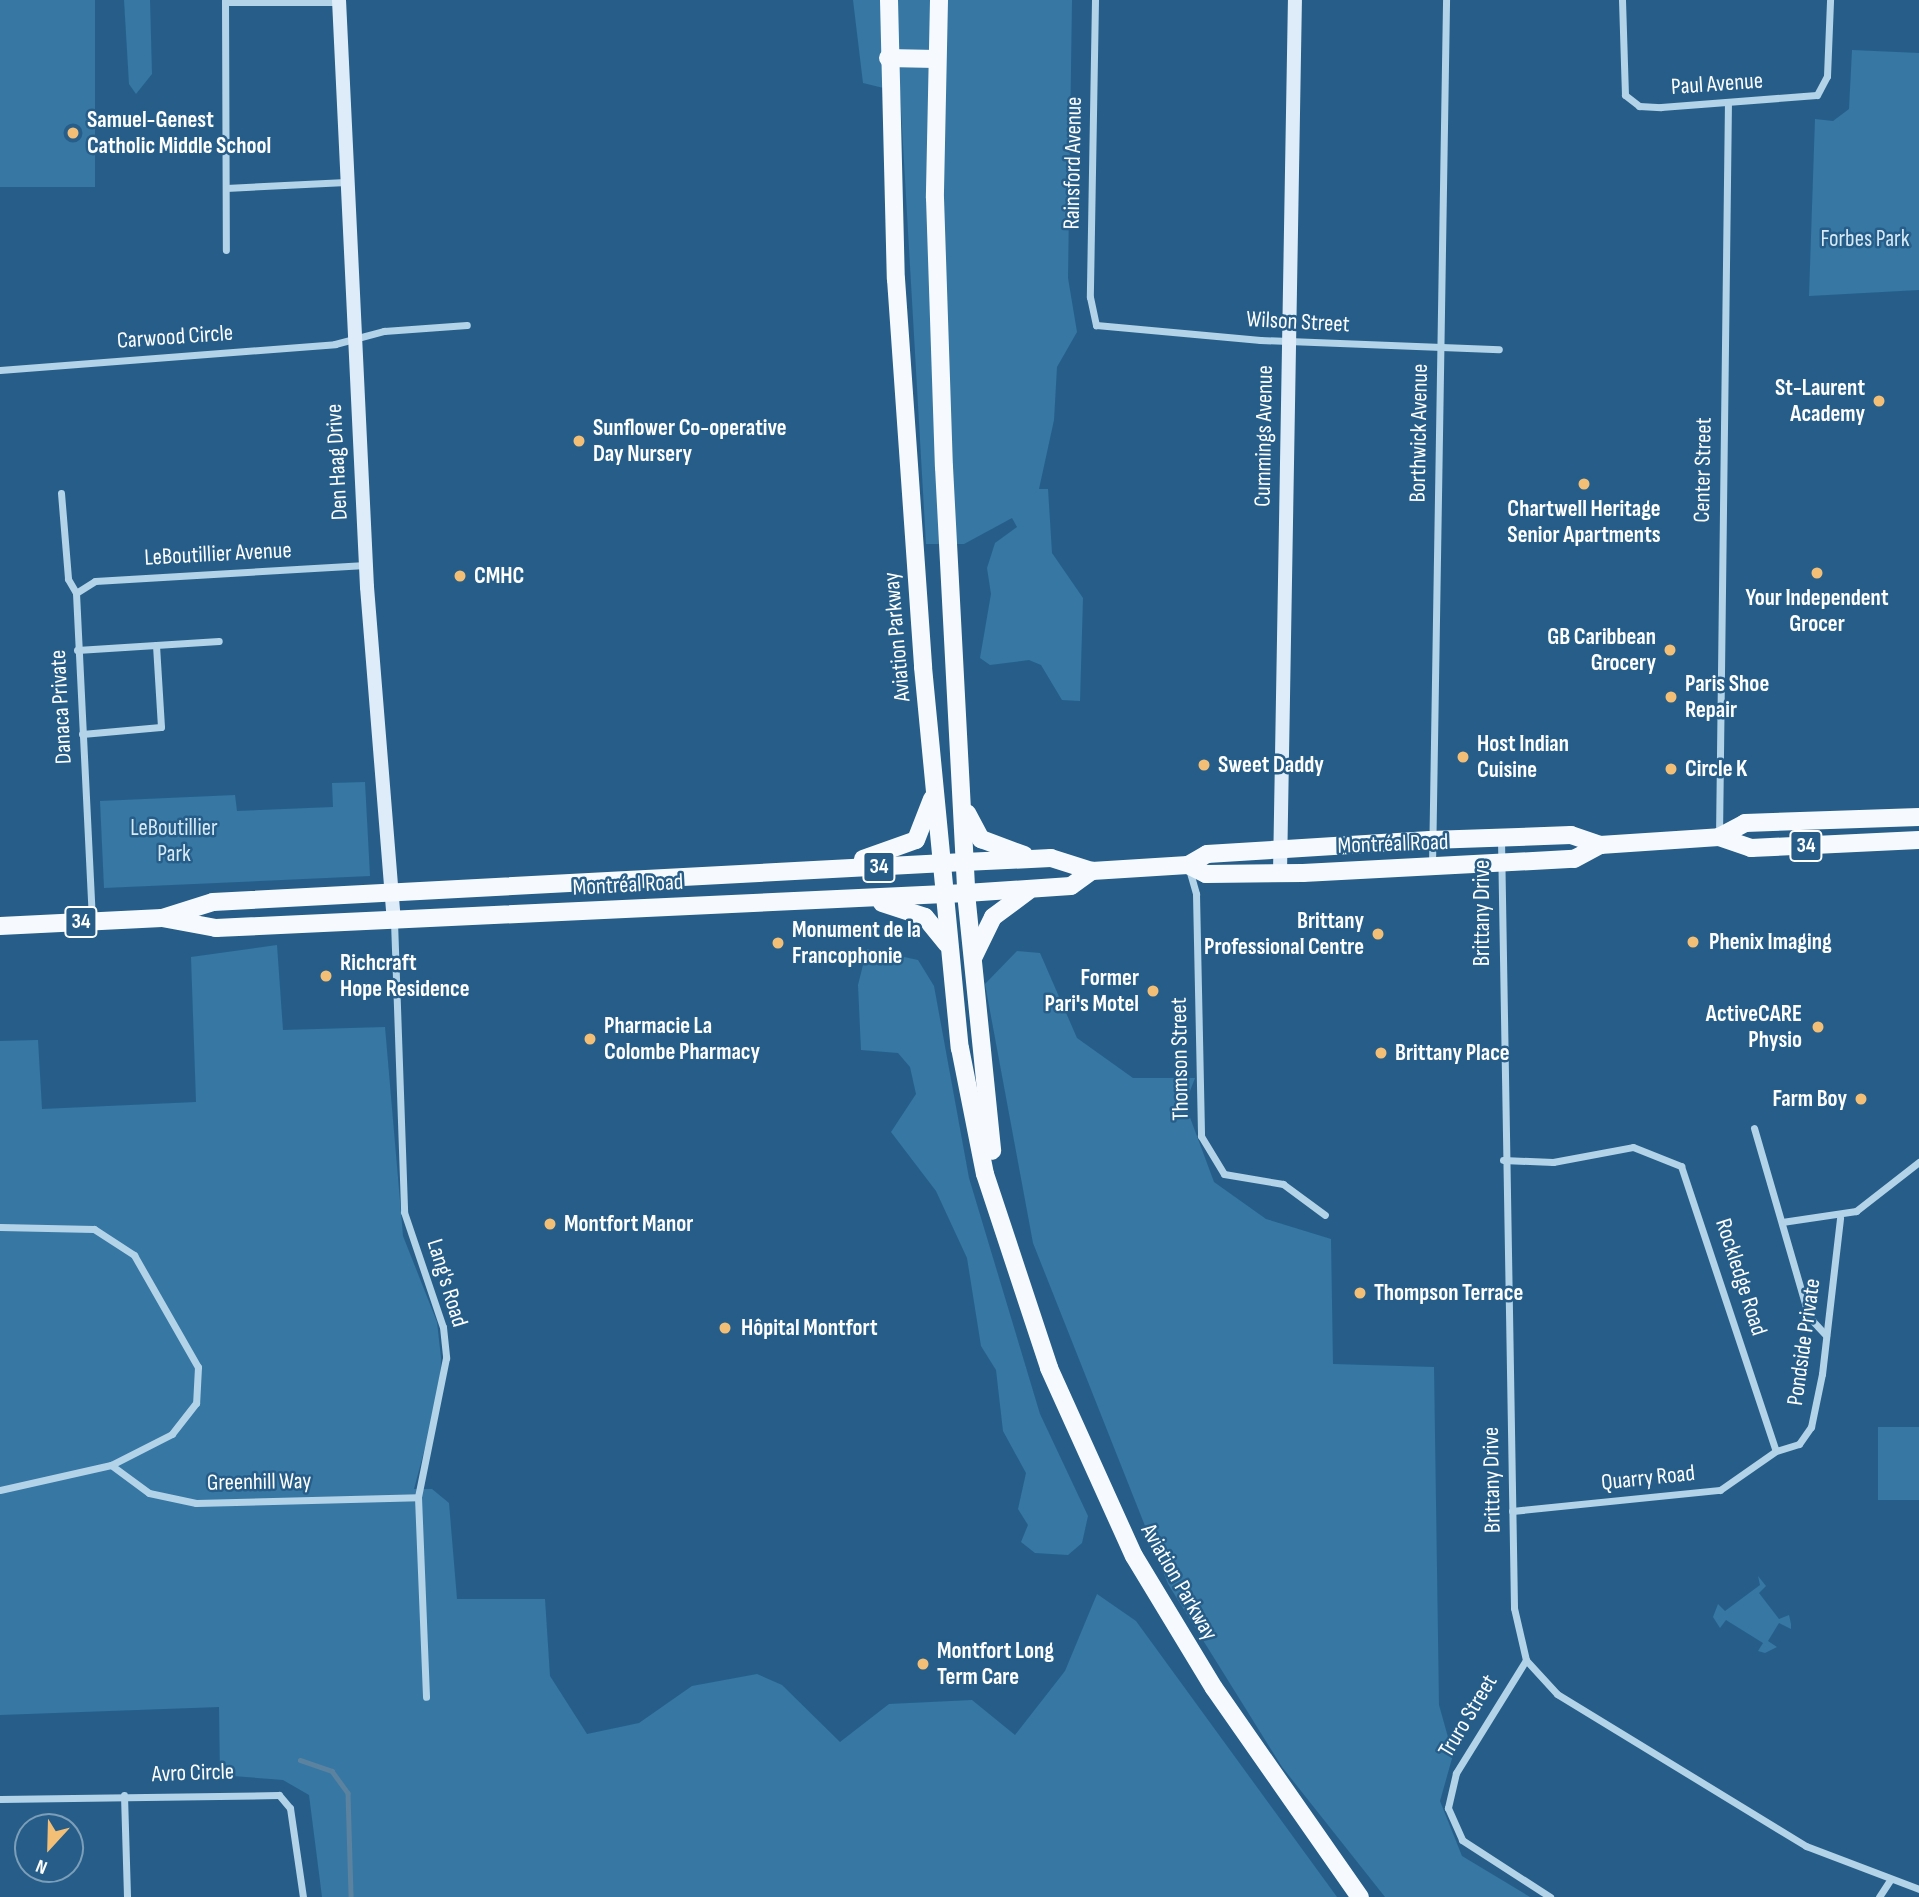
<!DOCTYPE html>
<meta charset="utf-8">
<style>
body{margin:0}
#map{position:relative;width:1919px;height:1897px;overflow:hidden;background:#265e89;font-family:"Sofia Sans Condensed",sans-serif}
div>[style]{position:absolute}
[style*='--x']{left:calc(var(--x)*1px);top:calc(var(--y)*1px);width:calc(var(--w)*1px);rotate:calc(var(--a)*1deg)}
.green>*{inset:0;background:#3777a4;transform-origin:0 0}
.stream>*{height:4.5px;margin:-2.25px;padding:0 2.25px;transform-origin:2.25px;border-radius:2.25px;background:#5b829f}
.street>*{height:7px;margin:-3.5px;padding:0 3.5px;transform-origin:3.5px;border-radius:3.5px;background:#b3d3e9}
.secondary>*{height:14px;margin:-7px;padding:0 7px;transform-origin:7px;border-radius:7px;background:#ddecf8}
.primary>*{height:18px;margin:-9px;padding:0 9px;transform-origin:9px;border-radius:9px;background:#f6fafe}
.dots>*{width:19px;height:19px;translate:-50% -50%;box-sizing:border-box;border:4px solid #265e89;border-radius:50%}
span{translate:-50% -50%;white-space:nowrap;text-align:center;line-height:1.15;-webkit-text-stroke:5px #265e89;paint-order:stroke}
.shield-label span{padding:2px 5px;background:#265e89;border:2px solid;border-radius:5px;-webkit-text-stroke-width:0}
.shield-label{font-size:21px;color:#fff;font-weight:700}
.street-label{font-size:23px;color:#fff}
.poi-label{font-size:23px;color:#fff;font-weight:700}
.left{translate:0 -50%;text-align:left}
.right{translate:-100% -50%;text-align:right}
.park-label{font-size:23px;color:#d7eaf7}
.north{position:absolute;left:14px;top:1813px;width:70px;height:70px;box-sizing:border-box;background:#265e89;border:2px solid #7d9eb8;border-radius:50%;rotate:202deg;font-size:19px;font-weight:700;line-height:28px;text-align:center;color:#fff}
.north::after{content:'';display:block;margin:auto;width:24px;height:32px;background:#f3bf77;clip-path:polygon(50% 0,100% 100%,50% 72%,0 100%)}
</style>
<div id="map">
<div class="green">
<i style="left:0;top:0;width:95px;height:187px"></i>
<i style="clip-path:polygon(124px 0,150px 0,152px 74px,136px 94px,129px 84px)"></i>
<i style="clip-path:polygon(853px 0,1072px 0,1068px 278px,1077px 332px,1057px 367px,1054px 420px,1039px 489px,1048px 489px,1052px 553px,1083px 598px,1080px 701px,1062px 700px,1041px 665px,1029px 660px,990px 665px,980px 658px,991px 594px,987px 568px,995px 543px,1017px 527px,1012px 518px,964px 544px,926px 544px,900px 92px,863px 83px)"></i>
<i style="clip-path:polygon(1852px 50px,1919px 53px,1919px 290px,1809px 296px,1815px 119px,1833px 121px,1849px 109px)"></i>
<i style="clip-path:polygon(365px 782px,370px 876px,104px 888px,100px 801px,235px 795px,237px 811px,333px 807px,332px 783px)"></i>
<i style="clip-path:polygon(277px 945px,283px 1030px,385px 1027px,403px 1236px,437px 1322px,441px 1358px,440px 1391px,414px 1489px,432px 1489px,449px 1503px,457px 1599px,545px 1599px,550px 1676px,587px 1734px,639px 1723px,692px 1686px,757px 1674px,782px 1685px,840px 1742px,889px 1704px,972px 1700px,1015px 1735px,1065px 1671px,1097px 1594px,1136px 1621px,1337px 1897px,322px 1897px,309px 1795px,283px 1780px,220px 1775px,219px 1707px,0 1715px,0 1041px,38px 1040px,42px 1109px,196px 1102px,191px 957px)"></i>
<i style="clip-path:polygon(867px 949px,918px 960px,934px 986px,969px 1178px,1040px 1414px,1088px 1516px,1082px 1543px,1068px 1555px,1035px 1553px,1021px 1542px,1028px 1525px,1018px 1509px,1026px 1473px,1003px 1431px,996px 1370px,981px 1346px,967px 1258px,936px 1191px,891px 1132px,916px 1094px,910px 1067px,898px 1053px,861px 1050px,858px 985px)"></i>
<i style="clip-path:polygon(1017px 951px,1040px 953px,1077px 1038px,1133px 1078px,1195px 1078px,1185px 1104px,1214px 1182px,1266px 1219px,1331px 1239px,1333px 1364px,1434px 1367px,1439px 1705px,1453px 1755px,1440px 1801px,1462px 1856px,1530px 1897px,1385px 1897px,1282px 1767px,1168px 1584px,1033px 1243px,985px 984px)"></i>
<i style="left:1878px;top:1427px;width:41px;height:73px"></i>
<i style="clip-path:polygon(1758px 1576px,1766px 1586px,1759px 1593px,1779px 1619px,1789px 1615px,1791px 1624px,1791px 1629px,1779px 1623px,1768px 1641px,1777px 1647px,1765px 1653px,1758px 1651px,1763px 1643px,1726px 1620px,1720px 1628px,1713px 1617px,1718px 1604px,1725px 1611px,1760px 1585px)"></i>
</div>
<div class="stream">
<i style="--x:300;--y:1760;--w:34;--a:19"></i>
<i style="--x:332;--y:1771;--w:27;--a:54"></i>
<i style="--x:348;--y:1793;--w:104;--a:88.3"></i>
</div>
<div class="street">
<i style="--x:225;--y:0;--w:250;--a:89.8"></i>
<i style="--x:1095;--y:0;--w:297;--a:91"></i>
<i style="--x:1090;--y:297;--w:29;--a:78"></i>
<i style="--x:1096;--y:325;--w:165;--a:5.2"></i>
<i style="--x:1260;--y:340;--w:239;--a:2.2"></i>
<i style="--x:1622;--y:0;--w:95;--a:88.2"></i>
<i style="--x:1625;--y:95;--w:18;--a:38"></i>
<i style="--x:1639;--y:106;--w:22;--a:3"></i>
<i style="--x:1661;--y:107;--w:156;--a:-4.4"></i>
<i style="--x:1817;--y:95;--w:21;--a:-62"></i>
<i style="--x:1827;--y:76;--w:76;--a:-87.7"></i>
<i style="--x:225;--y:2;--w:114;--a:0"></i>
<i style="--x:226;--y:188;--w:120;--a:-2.9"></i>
<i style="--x:0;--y:370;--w:336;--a:-4.4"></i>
<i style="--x:335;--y:344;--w:51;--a:-14.9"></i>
<i style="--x:384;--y:331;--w:83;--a:-4.1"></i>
<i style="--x:61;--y:493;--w:86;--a:85.3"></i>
<i style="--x:68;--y:579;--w:16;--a:60"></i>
<i style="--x:76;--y:593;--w:328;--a:87.2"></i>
<i style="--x:76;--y:593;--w:22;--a:-32"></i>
<i style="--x:95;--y:581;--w:271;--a:-3.4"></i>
<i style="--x:77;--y:650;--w:142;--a:-3.6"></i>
<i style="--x:82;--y:734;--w:79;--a:-5.1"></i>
<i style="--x:161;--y:727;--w:82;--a:-93.5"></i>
<i style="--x:1719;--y:837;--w:734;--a:-89.3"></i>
<i style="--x:1501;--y:839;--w:769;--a:89.03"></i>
<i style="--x:1514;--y:1608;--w:53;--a:77"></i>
<i style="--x:1526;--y:1660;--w:46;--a:47.6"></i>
<i style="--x:1557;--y:1694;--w:292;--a:31.4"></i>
<i style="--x:1806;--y:1846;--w:121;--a:20.8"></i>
<i style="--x:1432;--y:866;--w:866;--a:-89.07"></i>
<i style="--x:1189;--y:869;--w:26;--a:74"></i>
<i style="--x:1196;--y:894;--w:242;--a:88.8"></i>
<i style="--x:1201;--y:1136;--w:44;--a:58.8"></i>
<i style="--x:1224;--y:1174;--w:60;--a:9.6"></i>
<i style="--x:1283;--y:1184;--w:52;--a:36.4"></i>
<i style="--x:394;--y:921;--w:291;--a:88"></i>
<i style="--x:404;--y:1212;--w:121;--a:71.3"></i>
<i style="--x:443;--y:1327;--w:31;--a:84"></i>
<i style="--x:446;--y:1358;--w:142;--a:101.4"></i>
<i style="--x:418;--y:1497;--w:200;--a:87.7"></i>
<i style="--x:1754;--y:1128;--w:197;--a:73.8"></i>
<i style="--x:1809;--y:1317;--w:25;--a:47"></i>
<i style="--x:1503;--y:1160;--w:50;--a:2.3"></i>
<i style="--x:1553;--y:1162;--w:81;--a:-10.6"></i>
<i style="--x:1633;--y:1147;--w:52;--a:21.6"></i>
<i style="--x:1681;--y:1166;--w:300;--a:71.6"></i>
<i style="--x:1782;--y:1222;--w:75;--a:-8.5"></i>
<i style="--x:1856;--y:1211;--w:80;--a:-37.9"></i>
<i style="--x:0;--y:1227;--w:94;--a:1.2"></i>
<i style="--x:94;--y:1229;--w:48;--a:33"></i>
<i style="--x:134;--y:1255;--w:129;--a:60.3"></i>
<i style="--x:198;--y:1367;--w:36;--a:93"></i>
<i style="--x:196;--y:1403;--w:39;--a:128"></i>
<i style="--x:172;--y:1434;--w:68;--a:153.1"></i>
<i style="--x:111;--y:1465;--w:114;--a:167.3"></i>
<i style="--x:111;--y:1465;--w:47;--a:36.4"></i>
<i style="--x:149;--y:1493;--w:48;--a:12"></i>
<i style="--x:196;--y:1503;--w:222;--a:-1.5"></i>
<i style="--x:1512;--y:1511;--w:209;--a:-5.8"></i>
<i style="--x:1720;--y:1490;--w:68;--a:-34.9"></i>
<i style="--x:1776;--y:1451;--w:24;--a:-17"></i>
<i style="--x:1799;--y:1444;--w:21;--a:-55"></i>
<i style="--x:1811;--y:1427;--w:54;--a:-78.3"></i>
<i style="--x:1822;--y:1374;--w:157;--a:-83.4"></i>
<i style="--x:1526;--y:1660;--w:133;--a:121.8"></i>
<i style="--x:1456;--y:1773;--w:36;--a:103"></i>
<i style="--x:1448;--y:1808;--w:35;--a:66"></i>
<i style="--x:1462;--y:1840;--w:105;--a:32.9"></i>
<i style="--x:124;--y:1795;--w:102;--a:88.3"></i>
<i style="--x:0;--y:1799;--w:279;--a:-0.8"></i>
<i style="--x:279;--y:1795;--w:17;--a:50"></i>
<i style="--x:290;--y:1808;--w:90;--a:81.7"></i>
<i style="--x:1879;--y:1897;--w:20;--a:-57"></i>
</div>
<div class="secondary">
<i style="--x:339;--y:0;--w:588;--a:87.27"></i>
<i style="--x:367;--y:587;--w:335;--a:85.4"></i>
<i style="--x:1280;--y:873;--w:873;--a:-89.02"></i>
</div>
<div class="primary">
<i style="--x:889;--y:0;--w:279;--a:88.6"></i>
<i style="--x:896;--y:279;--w:389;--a:86"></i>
<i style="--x:923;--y:667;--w:383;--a:84.5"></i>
<i style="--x:960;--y:1048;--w:128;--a:78.8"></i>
<i style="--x:985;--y:1174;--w:204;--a:71.7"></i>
<i style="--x:1049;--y:1368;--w:206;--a:65.7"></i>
<i style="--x:1134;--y:1556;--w:154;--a:58.8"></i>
<i style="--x:1214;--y:1688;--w:255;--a:55.1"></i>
<i style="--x:939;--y:0;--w:198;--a:91.2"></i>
<i style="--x:935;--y:198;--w:269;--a:88.1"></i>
<i style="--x:944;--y:467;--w:427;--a:87"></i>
<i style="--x:966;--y:893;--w:259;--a:84.2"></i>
<i style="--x:888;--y:58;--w:48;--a:1.2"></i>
<i style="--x:967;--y:813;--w:30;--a:62"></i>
<i style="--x:981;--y:839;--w:46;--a:20.4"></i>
<i style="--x:1719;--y:837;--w:30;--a:-28"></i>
<i style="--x:1745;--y:823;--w:174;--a:-2"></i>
<i style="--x:863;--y:859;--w:56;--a:-19.7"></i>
<i style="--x:916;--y:840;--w:44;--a:-68.7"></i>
<i style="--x:1188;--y:865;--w:20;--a:27"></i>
<i style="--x:1206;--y:874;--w:97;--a:-0.6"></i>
<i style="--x:1303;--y:873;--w:271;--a:-3"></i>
<i style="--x:1574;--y:859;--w:30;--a:-28"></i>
<i style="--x:1600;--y:845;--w:119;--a:-3.8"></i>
<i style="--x:1719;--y:837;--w:34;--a:19"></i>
<i style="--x:1751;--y:848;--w:168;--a:-2.7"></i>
<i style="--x:882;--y:903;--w:45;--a:18"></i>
<i style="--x:925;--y:917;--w:35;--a:51"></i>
<i style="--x:162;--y:918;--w:53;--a:-17.4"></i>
<i style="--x:213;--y:902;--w:752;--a:-3.05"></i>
<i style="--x:964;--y:862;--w:87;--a:-2.6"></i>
<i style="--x:1051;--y:858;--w:43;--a:17.6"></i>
<i style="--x:1092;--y:871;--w:96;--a:-3.6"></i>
<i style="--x:1188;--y:865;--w:22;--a:-30"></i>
<i style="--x:1207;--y:854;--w:223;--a:-3.6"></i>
<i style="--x:1430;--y:840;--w:141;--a:-2"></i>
<i style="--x:1571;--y:835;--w:31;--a:19"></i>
<i style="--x:0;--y:926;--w:162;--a:-2.8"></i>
<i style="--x:162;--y:918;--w:55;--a:10.5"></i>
<i style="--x:216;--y:928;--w:751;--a:-2.67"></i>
<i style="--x:966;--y:893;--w:105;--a:-3.8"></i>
<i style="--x:1071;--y:886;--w:26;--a:-36"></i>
<i style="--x:974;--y:956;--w:43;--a:-64"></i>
<i style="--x:993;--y:917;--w:44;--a:-36.6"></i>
</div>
<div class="dots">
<i style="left:73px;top:133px;background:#f3bf77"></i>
<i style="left:1879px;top:401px;background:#f3bf77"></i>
<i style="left:579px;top:441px;background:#f3bf77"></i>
<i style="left:1584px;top:484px;background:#f3bf77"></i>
<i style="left:1817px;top:573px;background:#f3bf77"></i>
<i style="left:460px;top:576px;background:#f3bf77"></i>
<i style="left:1670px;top:650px;background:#f3bf77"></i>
<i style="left:1671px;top:697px;background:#f3bf77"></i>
<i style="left:1463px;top:757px;background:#f3bf77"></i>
<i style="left:1204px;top:765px;background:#f3bf77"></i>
<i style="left:1671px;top:769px;background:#f3bf77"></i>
<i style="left:1378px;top:934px;background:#f3bf77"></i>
<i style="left:1693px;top:942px;background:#f3bf77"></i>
<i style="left:778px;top:943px;background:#f3bf77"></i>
<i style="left:326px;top:976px;background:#f3bf77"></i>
<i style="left:1153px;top:991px;background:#f3bf77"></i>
<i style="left:1818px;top:1027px;background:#f3bf77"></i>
<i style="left:590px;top:1039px;background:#f3bf77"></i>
<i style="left:1381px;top:1053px;background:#f3bf77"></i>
<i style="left:1861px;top:1099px;background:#f3bf77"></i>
<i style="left:550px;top:1224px;background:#f3bf77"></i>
<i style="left:1360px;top:1293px;background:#f3bf77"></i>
<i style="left:725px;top:1328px;background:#f3bf77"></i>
<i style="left:923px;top:1664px;background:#f3bf77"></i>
</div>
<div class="shield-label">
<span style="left:1806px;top:846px">34</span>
<span style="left:879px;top:867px">34</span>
<span style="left:81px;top:922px">34</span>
</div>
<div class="street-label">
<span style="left:1717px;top:84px;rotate:-4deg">Paul Avenue</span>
<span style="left:1073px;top:163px;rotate:-89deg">Rainsford Avenue</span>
<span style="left:1298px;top:322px;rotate:3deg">Wilson Street</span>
<span style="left:175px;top:337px;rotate:-4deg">Carwood Circle</span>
<span style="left:1419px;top:433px;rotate:-89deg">Borthwick Avenue</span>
<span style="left:1264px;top:436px;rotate:-89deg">Cummings Avenue</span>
<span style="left:337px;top:462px;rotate:-93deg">Den Haag Drive</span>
<span style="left:1703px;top:470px;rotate:-89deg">Center Street</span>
<span style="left:218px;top:554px;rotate:-3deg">LeBoutillier Avenue</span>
<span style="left:897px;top:637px;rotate:-95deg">Aviation Parkway</span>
<span style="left:61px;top:707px;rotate:-93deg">Danaca Private</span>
<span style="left:1393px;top:844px;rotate:-2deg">Montréal Road</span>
<span style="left:628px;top:885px;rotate:-3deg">Montréal Road</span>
<span style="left:1482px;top:913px;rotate:-90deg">Brittany Drive</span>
<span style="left:1180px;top:1059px;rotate:-91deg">Thomson Street</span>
<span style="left:1741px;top:1277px;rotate:72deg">Rockledge Road</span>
<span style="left:447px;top:1283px;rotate:73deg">Lang's Road</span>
<span style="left:1804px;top:1342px;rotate:-82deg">Pondside Private</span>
<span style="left:1648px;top:1478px;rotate:-6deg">Quarry Road</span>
<span style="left:1492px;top:1480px;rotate:-91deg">Brittany Drive</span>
<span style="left:259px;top:1482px;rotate:-1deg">Greenhill Way</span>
<span style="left:1179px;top:1582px;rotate:60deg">Aviation Parkway</span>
<span style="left:1468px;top:1716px;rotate:-59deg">Truro Street</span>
<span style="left:193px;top:1773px;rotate:-2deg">Avro Circle</span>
</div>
<div class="poi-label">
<span class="left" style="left:87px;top:133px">Samuel-Genest<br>Catholic Middle School</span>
<span class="right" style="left:1865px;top:401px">St-Laurent<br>Academy</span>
<span class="left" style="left:593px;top:441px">Sunflower Co-operative<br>Day Nursery</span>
<span style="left:1584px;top:522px">Chartwell Heritage<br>Senior Apartments</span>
<span class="left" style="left:474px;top:576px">CMHC</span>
<span style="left:1817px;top:611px">Your Independent<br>Grocer</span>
<span class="right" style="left:1656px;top:650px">GB Caribbean<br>Grocery</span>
<span class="left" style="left:1685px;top:697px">Paris Shoe<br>Repair</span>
<span class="left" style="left:1477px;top:757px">Host Indian<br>Cuisine</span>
<span class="left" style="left:1218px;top:765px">Sweet Daddy</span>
<span class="left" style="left:1685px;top:769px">Circle K</span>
<span class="right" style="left:1364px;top:934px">Brittany<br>Professional Centre</span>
<span class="left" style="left:792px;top:943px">Monument de la<br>Francophonie</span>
<span class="left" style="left:1709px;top:942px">Phenix Imaging</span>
<span class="left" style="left:340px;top:976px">Richcraft<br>Hope Residence</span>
<span class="right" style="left:1139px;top:991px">Former<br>Pari's Motel</span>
<span class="right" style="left:1802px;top:1027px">ActiveCARE<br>Physio</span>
<span class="left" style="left:604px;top:1039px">Pharmacie La<br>Colombe Pharmacy</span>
<span class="left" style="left:1395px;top:1053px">Brittany Place</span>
<span class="right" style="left:1847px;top:1099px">Farm Boy</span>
<span class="left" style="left:564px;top:1224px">Montfort Manor</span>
<span class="left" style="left:1374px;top:1293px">Thompson Terrace</span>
<span class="left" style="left:741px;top:1328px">Hôpital Montfort</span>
<span class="left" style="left:937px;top:1664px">Montfort Long<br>Term Care</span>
</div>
<div class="park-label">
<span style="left:1865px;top:239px">Forbes Park</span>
<span style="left:174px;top:841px">LeBoutillier<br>Park</span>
</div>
<div class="north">N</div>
</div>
